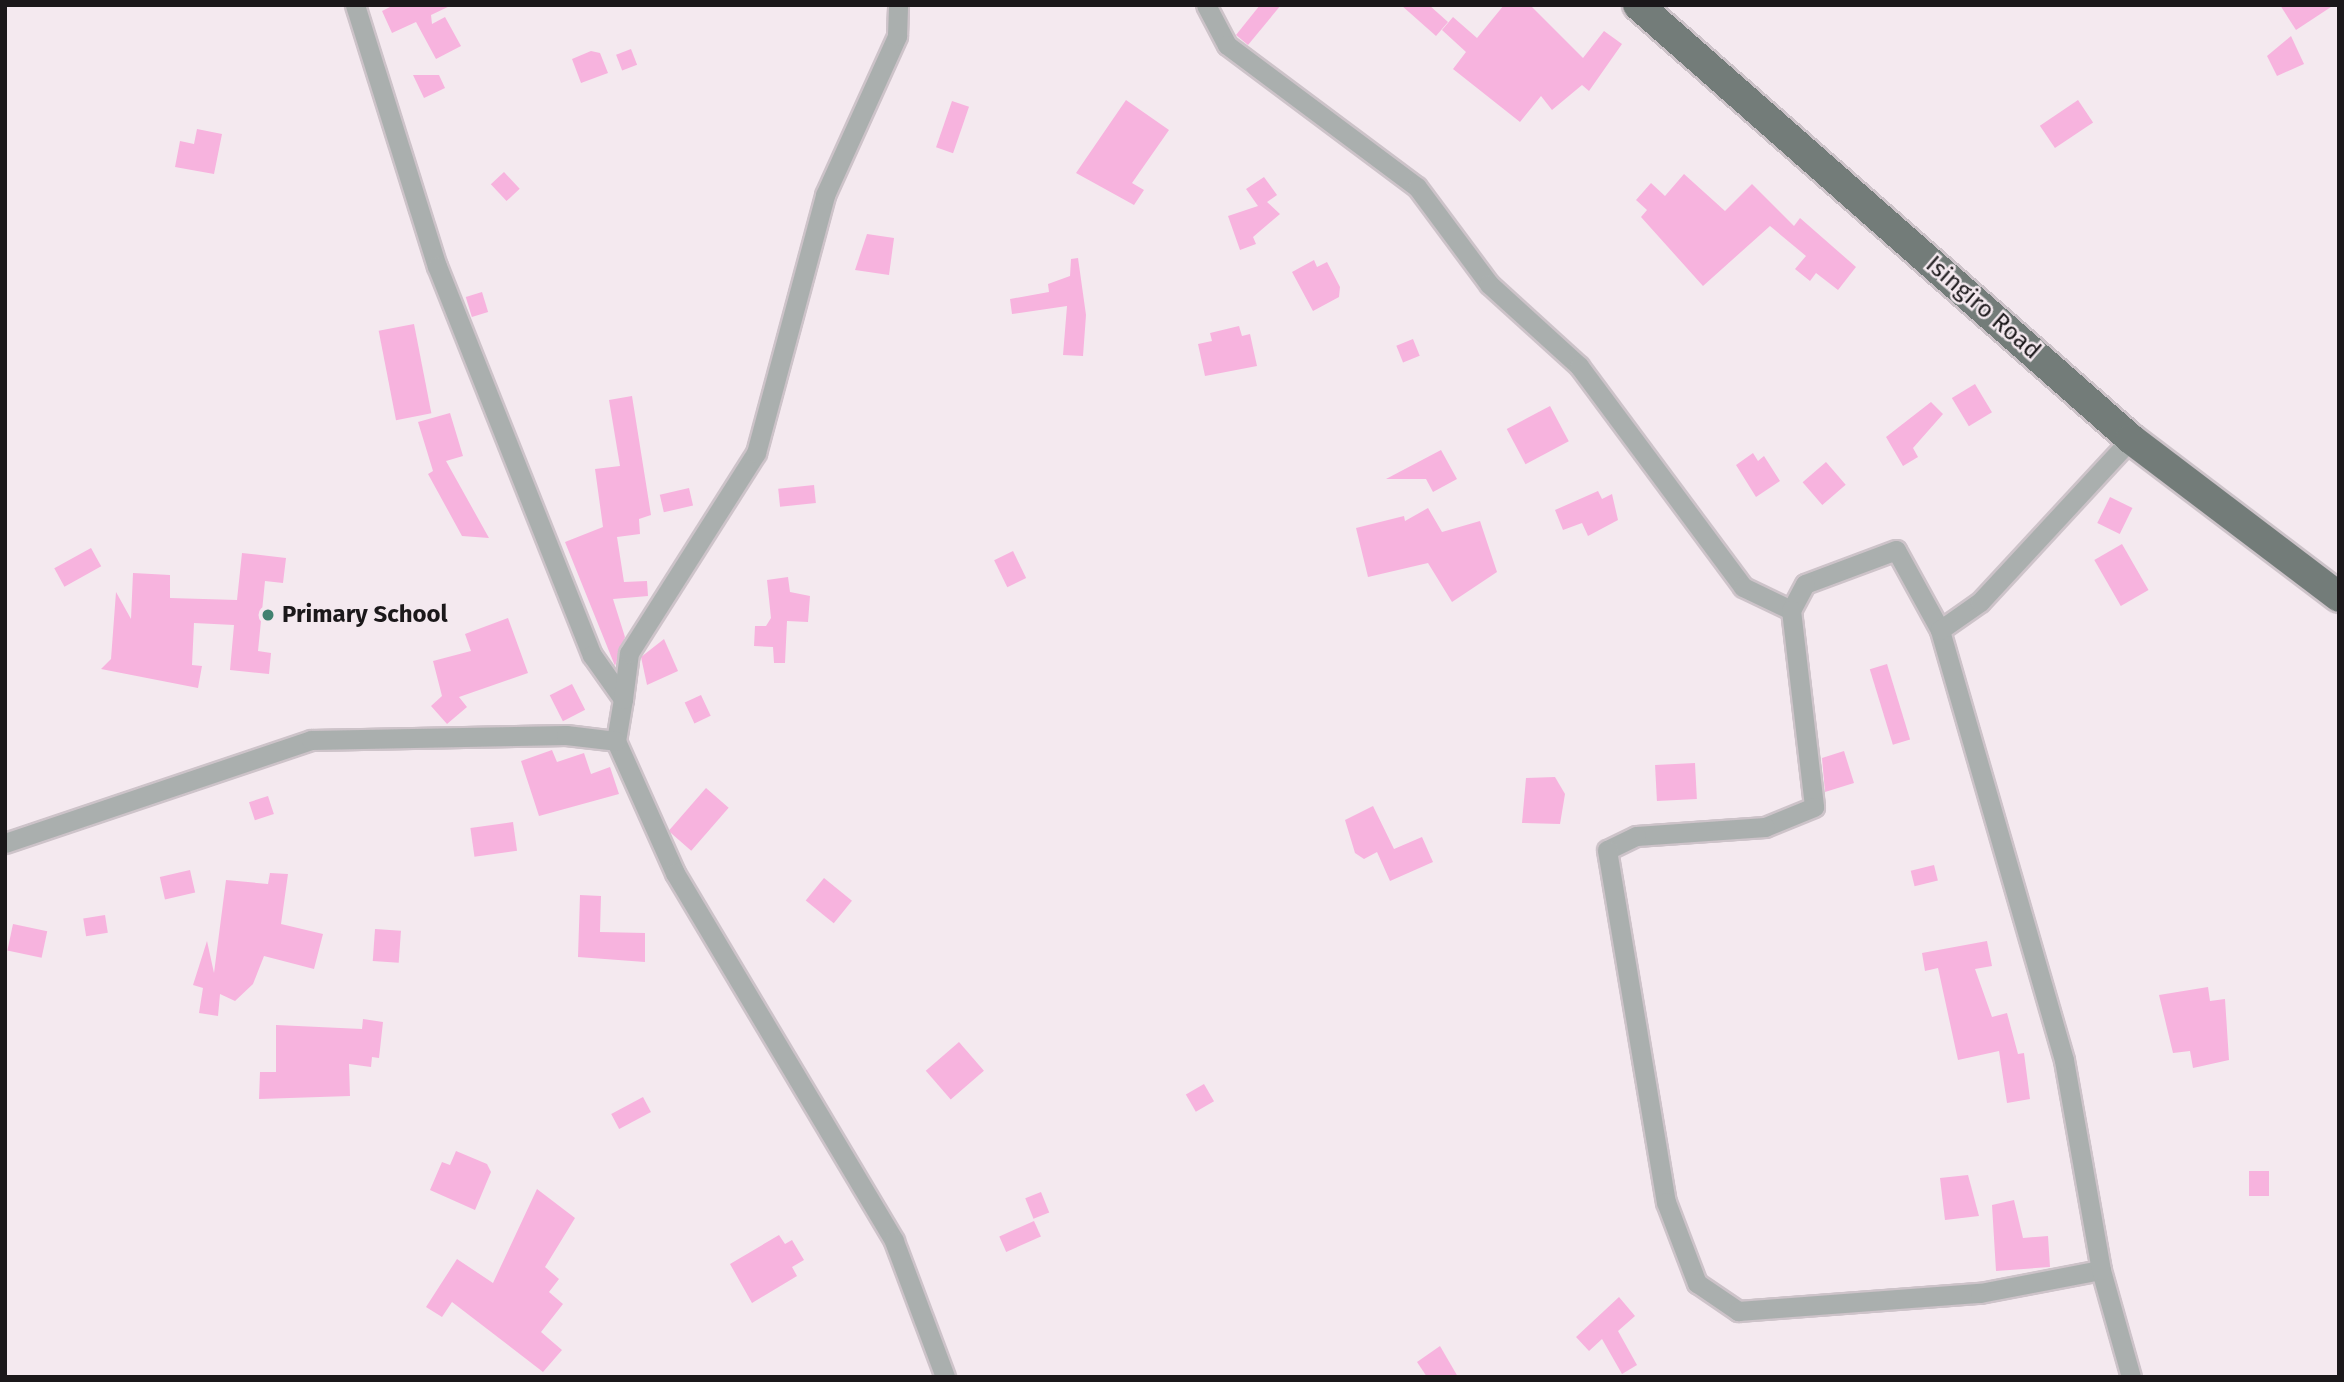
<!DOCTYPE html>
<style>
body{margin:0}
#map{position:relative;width:2344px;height:1382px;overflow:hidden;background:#f4e9ef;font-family:"Fira Sans",sans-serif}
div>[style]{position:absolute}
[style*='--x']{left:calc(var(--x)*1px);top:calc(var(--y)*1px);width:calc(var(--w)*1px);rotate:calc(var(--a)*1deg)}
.building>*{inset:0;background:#f7b3de;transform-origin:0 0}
.roads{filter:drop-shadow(2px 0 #cdc3c9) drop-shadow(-2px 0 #cdc3c9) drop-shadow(0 2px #cdc3c9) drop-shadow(0 -2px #cdc3c9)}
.minor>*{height:19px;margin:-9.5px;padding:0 9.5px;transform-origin:9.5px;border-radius:9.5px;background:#aaafae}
.primary>*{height:30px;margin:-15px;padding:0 15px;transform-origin:15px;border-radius:15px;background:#737c79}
.dots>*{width:19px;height:19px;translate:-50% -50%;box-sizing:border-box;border:4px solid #f4e9ef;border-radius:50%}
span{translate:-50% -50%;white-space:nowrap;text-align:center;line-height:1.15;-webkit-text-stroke:5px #f4e9ef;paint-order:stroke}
.street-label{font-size:24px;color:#1b181a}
.poi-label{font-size:24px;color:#1b181a;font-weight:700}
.left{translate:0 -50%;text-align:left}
.frame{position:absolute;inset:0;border:7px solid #1b181a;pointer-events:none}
</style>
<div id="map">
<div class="building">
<i style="clip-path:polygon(394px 5px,452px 5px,431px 15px,432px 24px,445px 17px,461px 46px,436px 59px,416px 22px,392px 33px,382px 11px)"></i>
<i style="clip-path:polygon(1260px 5px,1281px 5px,1248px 45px,1236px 35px)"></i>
<i style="clip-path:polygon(1401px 5px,1429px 5px,1448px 22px,1436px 36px)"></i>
<i style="clip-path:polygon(1504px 5px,1530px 5px,1583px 58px,1604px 31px,1622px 44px,1589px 91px,1582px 85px,1552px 110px,1541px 96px,1520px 122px,1453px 69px,1466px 52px,1442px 30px,1453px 17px,1477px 38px)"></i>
<i style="clip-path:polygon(2280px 5px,2334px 5px,2296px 30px)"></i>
<i style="clip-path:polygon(2291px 36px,2304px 64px,2277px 76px,2267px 56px)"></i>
<i style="left:631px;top:49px;width:17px;height:16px;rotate:69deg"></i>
<i style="clip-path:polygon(591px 51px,600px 53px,608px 73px,581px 83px,572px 59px)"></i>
<i style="clip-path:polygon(413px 75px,439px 75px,445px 88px,424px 98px)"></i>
<i style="clip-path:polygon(1126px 100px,1169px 130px,1132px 183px,1144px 190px,1134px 205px,1076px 173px)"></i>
<i style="left:2078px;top:100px;width:27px;height:46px;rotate:56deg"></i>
<i style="left:952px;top:101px;width:18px;height:49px;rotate:19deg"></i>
<i style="clip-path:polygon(197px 129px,222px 134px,214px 174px,175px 167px,180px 141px,194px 144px)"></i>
<i style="left:504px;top:172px;width:23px;height:18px;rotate:47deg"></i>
<i style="clip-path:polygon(1684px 174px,1725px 211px,1752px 184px,1794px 226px,1800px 218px,1856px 267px,1838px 290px,1816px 273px,1810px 281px,1795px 269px,1806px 256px,1770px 226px,1703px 286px,1641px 217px,1647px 210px,1636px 200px,1651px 183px,1665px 196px)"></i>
<i style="clip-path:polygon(1264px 177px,1277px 195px,1267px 202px,1280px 214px,1253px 237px,1256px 244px,1240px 250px,1228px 216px,1258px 206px,1246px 189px)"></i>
<i style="clip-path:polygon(867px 234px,894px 238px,889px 275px,855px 270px)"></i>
<i style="clip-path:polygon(1078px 258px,1086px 315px,1083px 356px,1063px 355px,1067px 306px,1012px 314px,1010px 299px,1049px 292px,1048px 284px,1070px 276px,1071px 259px)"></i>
<i style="clip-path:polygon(1314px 260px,1317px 267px,1327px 262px,1340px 287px,1339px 297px,1313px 311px,1292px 272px)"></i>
<i style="left:482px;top:292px;width:21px;height:17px;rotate:73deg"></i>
<i style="left:414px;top:324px;width:91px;height:36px;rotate:79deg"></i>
<i style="clip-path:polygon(1239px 326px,1242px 336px,1250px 334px,1257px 366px,1205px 376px,1198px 344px,1212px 341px,1210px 333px)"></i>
<i style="left:1413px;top:339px;width:18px;height:18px;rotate:68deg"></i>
<i style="left:1975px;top:384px;width:33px;height:27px;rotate:59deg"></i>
<i style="clip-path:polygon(632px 396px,651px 515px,639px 519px,640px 534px,617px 537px,624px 582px,647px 581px,648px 596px,613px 599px,625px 637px,615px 666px,565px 542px,603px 527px,595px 469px,620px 466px,609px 400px)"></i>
<i style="clip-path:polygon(1931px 402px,1943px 414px,1913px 448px,1918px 457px,1903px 466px,1886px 437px)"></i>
<i style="left:1550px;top:406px;width:40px;height:49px;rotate:62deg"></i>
<i style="clip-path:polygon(450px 413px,463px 456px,446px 461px,489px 538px,462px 536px,428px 474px,433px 471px,418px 422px)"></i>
<i style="clip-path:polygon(1441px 450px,1457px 479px,1433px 492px,1426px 479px,1386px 479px)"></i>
<i style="clip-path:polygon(1753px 453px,1758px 461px,1764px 456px,1780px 481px,1756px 497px,1736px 465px)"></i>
<i style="left:1826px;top:462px;width:30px;height:31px;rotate:49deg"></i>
<i style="left:814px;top:485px;width:18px;height:36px;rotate:84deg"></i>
<i style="left:689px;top:488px;width:18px;height:30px;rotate:77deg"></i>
<i style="clip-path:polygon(1598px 491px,1602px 499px,1612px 494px,1618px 520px,1588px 536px,1582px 523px,1563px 530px,1555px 510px)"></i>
<i style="left:2110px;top:497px;width:25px;height:29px;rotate:26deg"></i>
<i style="clip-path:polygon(1428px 508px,1442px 532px,1480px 521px,1497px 572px,1452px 602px,1428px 563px,1368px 577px,1356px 528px,1404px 516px,1405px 521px)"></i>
<i style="left:2122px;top:544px;width:53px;height:32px;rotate:60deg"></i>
<i style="left:91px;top:548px;width:21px;height:42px;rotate:61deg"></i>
<i style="left:1013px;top:551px;width:30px;height:21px;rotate:64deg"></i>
<i style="clip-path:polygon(242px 553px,286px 558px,283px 583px,265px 581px,258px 651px,271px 653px,269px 674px,230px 670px,234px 625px,194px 623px,192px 665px,202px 666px,198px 688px,101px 669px,111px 659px,116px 592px,131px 619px,133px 573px,170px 575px,170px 598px,237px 600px)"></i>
<i style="clip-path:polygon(788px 577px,790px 592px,810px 596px,808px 622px,787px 621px,785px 663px,774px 663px,773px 647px,754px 646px,755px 626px,766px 626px,771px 618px,767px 580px)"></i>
<i style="clip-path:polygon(508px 618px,528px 673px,459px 697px,467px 707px,447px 724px,431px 706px,442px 696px,433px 661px,471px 651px,465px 634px)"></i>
<i style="clip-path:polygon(664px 639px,678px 671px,647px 685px,641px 657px)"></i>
<i style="left:1887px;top:664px;width:79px;height:18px;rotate:73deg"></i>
<i style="left:572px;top:684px;width:29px;height:25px;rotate:63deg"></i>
<i style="left:701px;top:695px;width:23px;height:18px;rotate:65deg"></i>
<i style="clip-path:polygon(552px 750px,557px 762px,584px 753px,591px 774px,610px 767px,619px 794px,539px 816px,521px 761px)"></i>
<i style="clip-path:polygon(1844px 751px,1854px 783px,1825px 792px,1822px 758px)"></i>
<i style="left:1695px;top:763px;width:36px;height:40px;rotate:87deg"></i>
<i style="clip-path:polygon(1555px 777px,1565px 794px,1560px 824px,1522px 823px,1526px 778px)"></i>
<i style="left:706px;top:788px;width:30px;height:57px;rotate:41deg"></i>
<i style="left:268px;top:796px;width:19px;height:20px;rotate:72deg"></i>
<i style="clip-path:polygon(1373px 806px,1394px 849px,1422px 837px,1433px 862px,1390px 881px,1377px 852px,1364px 859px,1355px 853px,1345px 820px)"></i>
<i style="left:513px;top:822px;width:29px;height:43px;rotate:82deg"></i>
<i style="left:1934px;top:865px;width:16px;height:24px;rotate:76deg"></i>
<i style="left:190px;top:870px;width:23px;height:31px;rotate:77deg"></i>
<i style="clip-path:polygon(270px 873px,288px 874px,281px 924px,323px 934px,314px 969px,264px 956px,253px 984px,235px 1001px,220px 994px,218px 1016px,199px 1013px,203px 988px,193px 985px,207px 941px,214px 973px,226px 880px,268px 884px)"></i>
<i style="left:824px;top:878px;width:36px;height:29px;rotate:39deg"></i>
<i style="clip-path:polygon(580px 895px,601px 896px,600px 932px,645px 933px,645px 962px,578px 957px)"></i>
<i style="left:105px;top:915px;width:18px;height:22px;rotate:81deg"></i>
<i style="left:13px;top:924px;width:35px;height:27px;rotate:12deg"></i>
<i style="left:375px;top:929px;width:26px;height:32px;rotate:4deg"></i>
<i style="clip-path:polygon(1987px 941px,1992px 966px,1975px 969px,1992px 1017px,2007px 1013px,2018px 1054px,2024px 1053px,2030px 1099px,2007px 1103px,1999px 1051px,1958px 1060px,1938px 968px,1925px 971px,1922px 953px)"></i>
<i style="clip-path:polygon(2208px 987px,2210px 1001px,2225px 999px,2229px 1060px,2193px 1068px,2190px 1051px,2173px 1053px,2159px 995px)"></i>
<i style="clip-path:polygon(363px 1019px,383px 1022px,379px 1058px,372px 1057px,371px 1067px,349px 1064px,350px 1096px,259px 1099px,260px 1072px,276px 1072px,276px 1025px,362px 1029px)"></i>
<i style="left:959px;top:1042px;width:38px;height:44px;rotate:49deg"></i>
<i style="left:1204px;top:1084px;width:20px;height:21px;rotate:60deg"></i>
<i style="left:643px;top:1097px;width:17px;height:36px;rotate:62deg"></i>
<i style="clip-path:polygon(456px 1151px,487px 1164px,491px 1172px,475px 1210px,430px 1190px,442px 1162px,450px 1165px)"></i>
<i style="left:2249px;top:1171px;width:20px;height:25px"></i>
<i style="clip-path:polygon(1968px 1175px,1979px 1216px,1945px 1220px,1940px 1178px)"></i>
<i style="clip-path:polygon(537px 1189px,575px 1218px,545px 1267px,559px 1279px,549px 1292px,563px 1304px,541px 1332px,562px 1350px,543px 1372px,452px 1302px,442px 1317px,426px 1307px,457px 1259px,493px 1283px)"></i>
<i style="left:1041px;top:1192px;width:22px;height:17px;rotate:68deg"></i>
<i style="clip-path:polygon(2014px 1200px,2023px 1238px,2048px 1236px,2050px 1267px,1996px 1271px,1992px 1205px)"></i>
<i style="left:1034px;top:1221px;width:17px;height:38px;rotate:66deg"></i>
<i style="clip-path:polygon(779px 1235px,785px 1244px,792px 1240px,804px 1260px,792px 1267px,797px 1276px,752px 1303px,730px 1264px)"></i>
<i style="clip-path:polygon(1619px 1297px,1635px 1316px,1618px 1331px,1637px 1365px,1622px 1374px,1602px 1339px,1589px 1351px,1576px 1337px)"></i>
<i style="clip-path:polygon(1440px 1346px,1458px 1377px,1427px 1377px,1417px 1362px)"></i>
</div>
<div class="roads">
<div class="minor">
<i style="--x:355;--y:5;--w:274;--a:72.6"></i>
<i style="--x:437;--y:266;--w:419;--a:68.3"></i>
<i style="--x:592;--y:655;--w:54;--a:54.8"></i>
<i style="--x:623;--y:699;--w:43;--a:99.5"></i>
<i style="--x:616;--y:741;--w:145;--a:65.9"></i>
<i style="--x:675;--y:873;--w:428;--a:59.2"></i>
<i style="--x:894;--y:1241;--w:145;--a:69.4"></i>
<i style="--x:1206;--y:5;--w:45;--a:62.3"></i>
<i style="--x:1227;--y:45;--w:237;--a:36.8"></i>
<i style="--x:1417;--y:187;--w:121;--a:53.4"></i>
<i style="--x:1489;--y:284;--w:122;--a:42.3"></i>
<i style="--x:1579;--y:366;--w:275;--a:53.4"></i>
<i style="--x:1743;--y:587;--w:53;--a:25.6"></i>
<i style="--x:1940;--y:630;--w:91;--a:-118.8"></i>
<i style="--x:1896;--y:550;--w:97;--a:159.5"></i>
<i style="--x:1805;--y:584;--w:30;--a:118"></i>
<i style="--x:1791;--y:610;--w:198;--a:83.3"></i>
<i style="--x:1814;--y:807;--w:53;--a:157.8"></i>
<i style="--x:1765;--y:827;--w:129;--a:176"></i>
<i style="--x:1636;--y:836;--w:32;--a:154"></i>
<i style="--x:1607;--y:850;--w:357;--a:80.5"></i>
<i style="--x:1666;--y:1202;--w:87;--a:69.1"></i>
<i style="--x:1697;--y:1283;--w:50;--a:34.3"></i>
<i style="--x:1738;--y:1311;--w:243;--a:-4.3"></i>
<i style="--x:1980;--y:1293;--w:123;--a:-10.8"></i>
<i style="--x:623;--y:699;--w:46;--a:-82.6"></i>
<i style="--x:629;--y:653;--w:237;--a:-57.6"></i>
<i style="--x:756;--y:453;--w:267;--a:-75"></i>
<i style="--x:825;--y:195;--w:175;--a:-65.6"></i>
<i style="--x:897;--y:36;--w:31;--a:-88"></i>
<i style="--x:5;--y:843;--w:323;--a:-18.6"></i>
<i style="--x:311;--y:740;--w:255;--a:-1.1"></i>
<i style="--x:566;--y:735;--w:50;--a:6.8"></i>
<i style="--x:2131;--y:1377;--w:111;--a:-105.7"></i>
<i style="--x:2101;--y:1270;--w:213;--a:-100"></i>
<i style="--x:2064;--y:1060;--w:448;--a:-106.1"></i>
<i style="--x:1940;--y:630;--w:49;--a:-35"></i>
<i style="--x:1980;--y:602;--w:222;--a:-47.2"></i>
</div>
<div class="primary">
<i style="--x:1638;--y:5;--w:657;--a:41.36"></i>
<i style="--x:2131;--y:439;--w:261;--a:37.2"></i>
</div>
</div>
<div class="dots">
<i style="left:268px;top:615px;background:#418270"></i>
</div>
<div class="street-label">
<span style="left:1983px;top:308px;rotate:41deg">Isingiro Road</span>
</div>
<div class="poi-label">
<span class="left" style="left:282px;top:615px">Primary School</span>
</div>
<div class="frame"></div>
</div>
